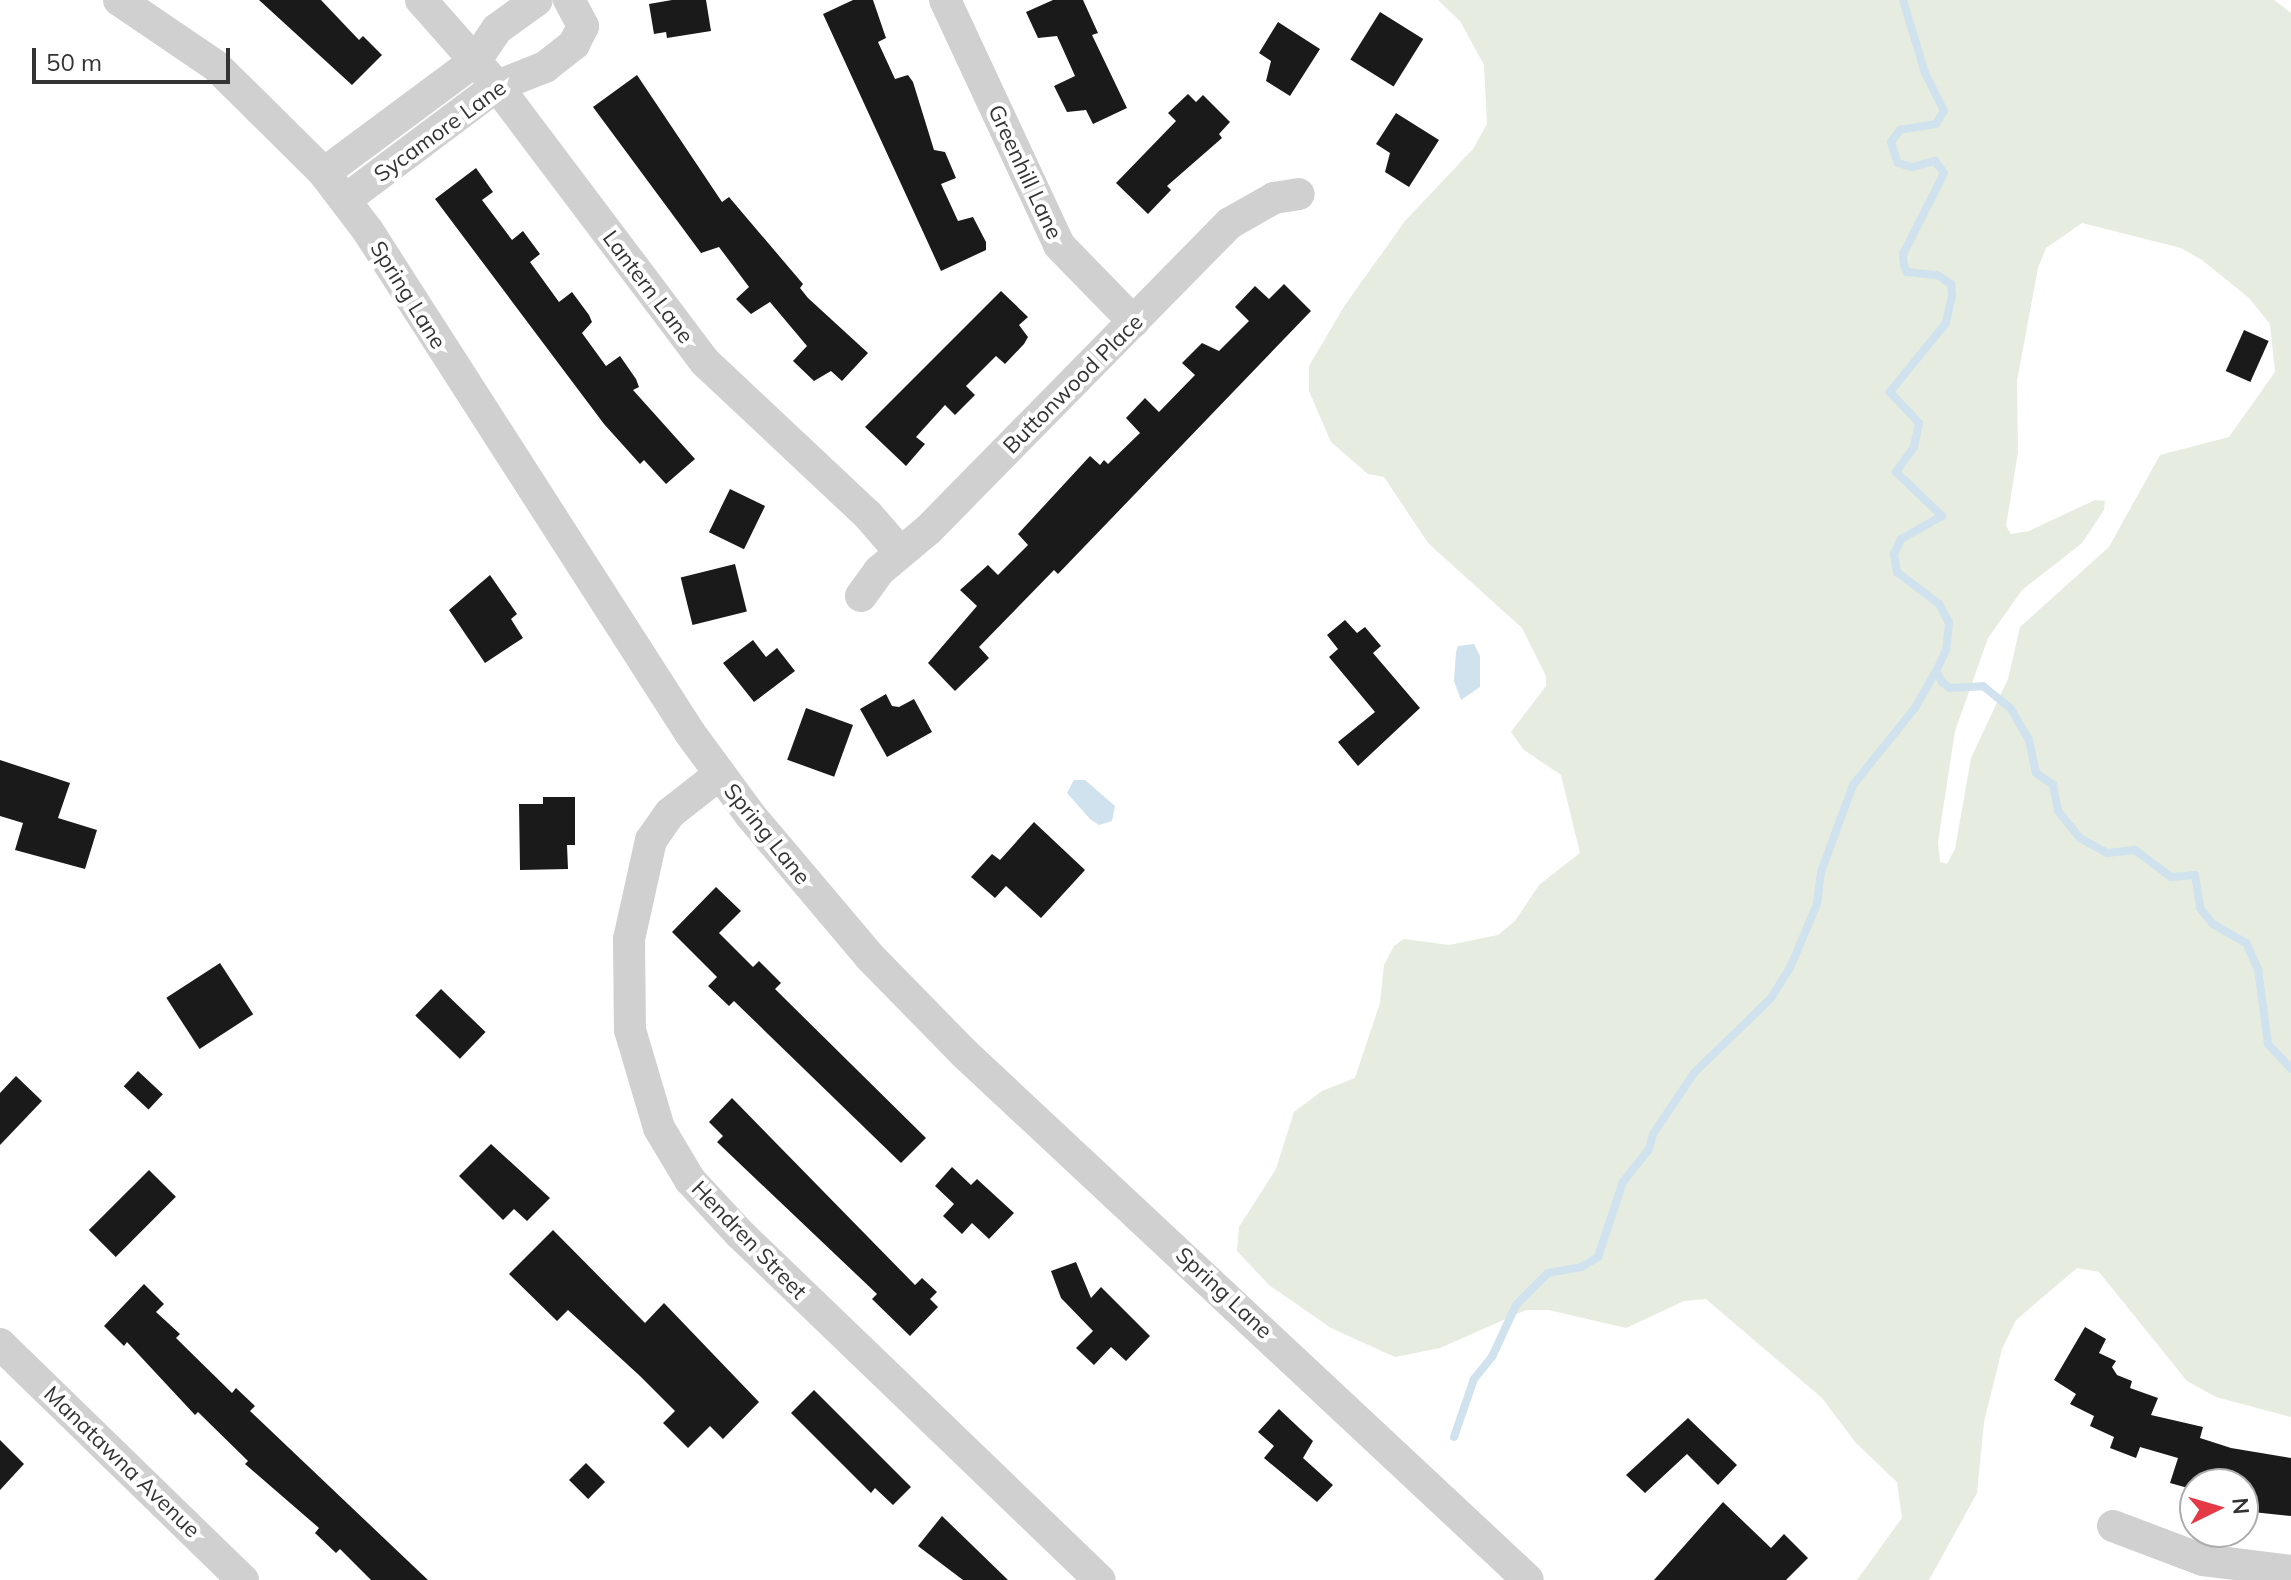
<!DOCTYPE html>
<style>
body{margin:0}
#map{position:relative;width:2291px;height:1580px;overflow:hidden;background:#fff;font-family:Mulish,sans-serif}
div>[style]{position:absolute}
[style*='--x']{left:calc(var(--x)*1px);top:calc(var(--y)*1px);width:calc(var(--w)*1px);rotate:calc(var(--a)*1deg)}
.green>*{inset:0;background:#e6ecdf}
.water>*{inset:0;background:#cfe2ee}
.stream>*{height:8px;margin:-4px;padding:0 4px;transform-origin:4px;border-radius:4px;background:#cfe2ee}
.building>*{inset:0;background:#1a1a1a;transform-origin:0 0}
.minor>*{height:32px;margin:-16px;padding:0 16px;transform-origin:16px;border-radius:16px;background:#d0d0d0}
span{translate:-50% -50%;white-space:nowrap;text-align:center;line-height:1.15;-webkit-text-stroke:8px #fff;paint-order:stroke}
.street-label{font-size:22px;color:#333}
.north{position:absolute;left:2179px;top:1468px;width:80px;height:80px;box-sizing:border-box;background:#fff;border:2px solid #adadad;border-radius:50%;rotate:85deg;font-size:22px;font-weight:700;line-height:32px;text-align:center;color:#333}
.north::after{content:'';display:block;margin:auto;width:28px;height:36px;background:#e63946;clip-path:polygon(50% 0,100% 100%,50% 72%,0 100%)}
.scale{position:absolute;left:32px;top:48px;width:198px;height:36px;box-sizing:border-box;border:4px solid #333;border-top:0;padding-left:10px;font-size:24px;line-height:28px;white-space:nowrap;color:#333;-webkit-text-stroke:6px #fff;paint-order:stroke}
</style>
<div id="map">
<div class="green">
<i style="clip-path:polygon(evenodd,1438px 0,2274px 0,2291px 13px,2291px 1417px,2216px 1397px,2187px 1381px,2099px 1272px,2077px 1268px,2016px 1320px,2002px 1349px,1984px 1422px,1977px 1493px,1929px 1580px,1857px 1580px,1902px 1518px,1897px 1482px,1856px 1443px,1822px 1398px,1706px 1299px,1684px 1301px,1626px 1328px,1549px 1310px,1526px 1310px,1440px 1348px,1395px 1357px,1331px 1328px,1269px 1285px,1237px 1251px,1239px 1227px,1276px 1169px,1294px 1112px,1322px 1091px,1355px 1078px,1380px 1003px,1384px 965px,1394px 946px,1404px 939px,1449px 945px,1498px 935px,1515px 921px,1539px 885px,1580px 853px,1561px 775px,1524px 750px,1511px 732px,1546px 686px,1546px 676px,1522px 628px,1428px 543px,1384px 477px,1368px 474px,1331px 442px,1309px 391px,1309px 366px,1345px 305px,1405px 221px,1473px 149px,1487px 124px,1484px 65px,1460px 21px,1438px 0,2082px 223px,2181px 248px,2202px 260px,2249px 298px,2270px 324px,2275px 372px,2229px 437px,2160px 455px,2109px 547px,2020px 627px,2008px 679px,1971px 758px,1955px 849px,1947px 864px,1940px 862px,1938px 842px,1955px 731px,1988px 638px,2022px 590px,2082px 543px,2104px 510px,2105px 501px,2095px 500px,2029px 531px,2011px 534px,2006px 526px,2018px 452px,2017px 381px,2038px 268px,2046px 248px,2082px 223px)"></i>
</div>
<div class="water">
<i style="clip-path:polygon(1474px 644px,1480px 656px,1480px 687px,1461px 700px,1454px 681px,1456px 652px,1458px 646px)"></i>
<i style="clip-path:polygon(1074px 780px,1085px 780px,1115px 806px,1112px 821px,1099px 825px,1090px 819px,1067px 793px)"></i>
</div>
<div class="stream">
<i style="--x:1903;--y:0;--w:76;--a:73.2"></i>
<i style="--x:1925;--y:73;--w:42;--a:63.4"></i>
<i style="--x:1944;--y:111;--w:15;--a:122"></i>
<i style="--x:1936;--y:124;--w:36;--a:171"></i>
<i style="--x:1900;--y:130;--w:15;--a:127"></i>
<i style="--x:1891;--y:142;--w:22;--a:72"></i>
<i style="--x:1898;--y:163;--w:15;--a:16"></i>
<i style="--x:1912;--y:167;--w:24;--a:-15"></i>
<i style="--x:1935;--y:161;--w:15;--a:53"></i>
<i style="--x:1944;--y:173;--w:91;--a:116.8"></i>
<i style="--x:1903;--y:254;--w:11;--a:85"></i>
<i style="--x:1904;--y:265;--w:8;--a:67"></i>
<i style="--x:1907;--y:272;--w:30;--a:6"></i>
<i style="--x:1937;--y:275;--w:17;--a:33"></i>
<i style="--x:1951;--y:284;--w:12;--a:85"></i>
<i style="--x:1952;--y:296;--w:28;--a:103"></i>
<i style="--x:1946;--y:323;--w:89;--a:129.1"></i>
<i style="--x:1890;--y:392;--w:42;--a:46.9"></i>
<i style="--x:1919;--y:423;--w:25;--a:102"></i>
<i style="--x:1914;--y:447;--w:31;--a:126"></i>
<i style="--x:1896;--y:472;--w:64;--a:43.7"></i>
<i style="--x:1942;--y:516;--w:47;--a:150.7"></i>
<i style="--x:1901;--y:539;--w:17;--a:115"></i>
<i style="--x:1894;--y:554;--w:18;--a:81"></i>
<i style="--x:1897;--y:572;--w:53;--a:37.3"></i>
<i style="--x:1939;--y:604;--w:21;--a:62"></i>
<i style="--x:1949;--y:623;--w:27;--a:96"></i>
<i style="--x:1946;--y:650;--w:23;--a:115"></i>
<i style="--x:1936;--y:671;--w:13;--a:61"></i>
<i style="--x:1942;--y:682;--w:10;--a:37"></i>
<i style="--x:1950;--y:688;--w:33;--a:-3"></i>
<i style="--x:1983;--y:686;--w:36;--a:39"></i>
<i style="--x:2011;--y:709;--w:36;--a:60"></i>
<i style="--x:2029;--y:740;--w:34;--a:78"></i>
<i style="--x:2036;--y:773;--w:21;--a:35"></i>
<i style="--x:2053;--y:785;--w:26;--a:79"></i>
<i style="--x:2058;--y:811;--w:35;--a:51"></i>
<i style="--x:2080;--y:838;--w:31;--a:29"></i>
<i style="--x:2107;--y:853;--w:28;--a:-6"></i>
<i style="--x:2135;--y:850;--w:45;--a:36.9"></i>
<i style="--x:2171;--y:877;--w:24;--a:-5"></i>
<i style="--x:2195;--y:875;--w:33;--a:81"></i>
<i style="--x:2200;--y:908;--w:21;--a:51"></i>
<i style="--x:2213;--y:924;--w:38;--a:30"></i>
<i style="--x:2246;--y:943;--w:29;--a:65"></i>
<i style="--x:2258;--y:969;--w:76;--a:82.4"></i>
<i style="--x:2268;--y:1044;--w:34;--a:47"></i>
<i style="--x:1454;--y:1437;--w:61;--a:-71"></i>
<i style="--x:1474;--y:1379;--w:28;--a:-51"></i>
<i style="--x:1492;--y:1357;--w:57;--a:-65.2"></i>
<i style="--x:1516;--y:1305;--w:45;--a:-45"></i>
<i style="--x:1548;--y:1273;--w:34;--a:-10"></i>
<i style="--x:1581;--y:1267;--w:20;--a:-30"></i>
<i style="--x:1598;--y:1257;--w:79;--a:-71.6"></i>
<i style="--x:1623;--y:1182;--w:42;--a:-51.8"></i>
<i style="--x:1649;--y:1149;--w:16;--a:-75"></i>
<i style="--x:1653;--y:1134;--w:73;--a:-56.1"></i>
<i style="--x:1694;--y:1073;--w:107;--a:-44.2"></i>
<i style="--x:1771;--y:998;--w:36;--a:-58"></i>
<i style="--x:1790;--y:968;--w:69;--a:-67.1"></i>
<i style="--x:1817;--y:904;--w:32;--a:-83"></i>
<i style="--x:1821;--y:872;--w:93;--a:-69.8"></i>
<i style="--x:1853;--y:785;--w:99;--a:-51.2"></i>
<i style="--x:1915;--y:708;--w:43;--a:-60.4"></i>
</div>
<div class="building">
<i style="clip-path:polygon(259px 0,321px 0,359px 40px,363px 36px,382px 55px,352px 85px)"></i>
<i style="clip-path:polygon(672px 0,706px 0,711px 31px,667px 38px,666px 32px,654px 34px,649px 4px)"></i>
<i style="clip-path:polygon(853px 0,873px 0,886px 38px,878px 42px,895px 79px,908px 75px,913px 82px,934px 150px,945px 152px,956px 178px,941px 184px,958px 221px,973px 217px,986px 242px,986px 250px,941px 271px,823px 14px)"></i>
<i style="clip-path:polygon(1053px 0,1083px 0,1098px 33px,1092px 35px,1127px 108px,1093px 124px,1086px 110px,1067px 112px,1054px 86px,1075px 76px,1057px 36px,1038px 38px,1026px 12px)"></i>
<i style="left:1380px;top:12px;width:51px;height:56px;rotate:32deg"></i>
<i style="clip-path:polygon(1278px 22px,1320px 49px,1290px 96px,1266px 81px,1271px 61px,1259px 53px)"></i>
<i style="clip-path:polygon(637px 75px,722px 202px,729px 197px,803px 284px,800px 288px,808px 298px,868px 353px,842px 381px,831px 371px,814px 381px,793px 361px,807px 346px,770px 302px,751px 314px,736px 299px,749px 287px,719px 247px,701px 253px,593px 107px)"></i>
<i style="clip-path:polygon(1188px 94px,1196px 102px,1203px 95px,1230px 122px,1219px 134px,1222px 138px,1167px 186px,1171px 190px,1148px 214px,1116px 183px,1176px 121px,1168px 113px)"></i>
<i style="clip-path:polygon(1396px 113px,1439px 140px,1409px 187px,1385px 172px,1390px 153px,1376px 144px)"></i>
<i style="clip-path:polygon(476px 168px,493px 192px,482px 200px,512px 240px,523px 231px,540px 254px,530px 262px,559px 302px,572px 292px,589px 315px,592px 322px,582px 333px,606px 366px,620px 356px,636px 379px,639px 387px,633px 390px,695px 459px,666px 484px,644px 460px,640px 464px,604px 424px,435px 199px)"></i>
<i style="clip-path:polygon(1284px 284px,1311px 311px,1058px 574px,1054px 570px,979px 647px,989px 658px,955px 691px,928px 663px,977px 606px,960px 590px,988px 565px,998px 575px,1028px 545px,1018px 534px,1090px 456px,1100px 465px,1104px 460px,1108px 464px,1140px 433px,1126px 418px,1145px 398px,1159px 412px,1195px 375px,1182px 363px,1202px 343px,1219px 351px,1249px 321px,1235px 307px,1255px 286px,1269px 299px)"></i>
<i style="clip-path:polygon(1001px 291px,1028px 317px,1019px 325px,1028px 337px,1024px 344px,1005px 364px,996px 356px,966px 386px,975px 395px,955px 415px,945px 405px,916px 437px,925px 444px,906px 466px,865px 427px)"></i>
<i style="left:2244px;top:330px;width:27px;height:45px;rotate:24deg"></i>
<i style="left:730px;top:489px;width:39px;height:48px;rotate:26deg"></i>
<i style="left:735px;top:564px;width:49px;height:56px;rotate:76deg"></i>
<i style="clip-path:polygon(490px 575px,517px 614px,511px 619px,523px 638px,485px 663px,449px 610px)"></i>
<i style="clip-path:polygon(1345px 620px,1357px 633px,1365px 627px,1381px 646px,1373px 653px,1420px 708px,1358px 766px,1338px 742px,1375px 712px,1329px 657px,1338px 649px,1327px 635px)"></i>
<i style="clip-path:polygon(753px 640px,766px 657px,777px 648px,795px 671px,754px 702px,723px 663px)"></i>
<i style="clip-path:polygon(886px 694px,892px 706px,899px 707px,914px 699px,932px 732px,887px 757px,860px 709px)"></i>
<i style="left:806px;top:708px;width:50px;height:55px;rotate:20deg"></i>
<i style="clip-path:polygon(0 760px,70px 783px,58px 818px,97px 830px,85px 869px,15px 850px,23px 823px,0 816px)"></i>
<i style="clip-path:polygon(543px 797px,575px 797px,575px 845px,567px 845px,568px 869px,520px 870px,519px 804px,543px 804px)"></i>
<i style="clip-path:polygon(1034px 822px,1085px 870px,1041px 918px,1006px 886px,995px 898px,971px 877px,992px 854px,1000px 860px)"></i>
<i style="clip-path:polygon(716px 887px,741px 911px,719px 933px,753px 967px,759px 961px,781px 983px,775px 989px,926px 1138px,901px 1163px,734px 1001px,729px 1006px,708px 986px,717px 977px,672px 932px)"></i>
<i style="left:220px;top:963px;width:61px;height:64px;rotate:57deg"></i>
<i style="left:441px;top:989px;width:62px;height:37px;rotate:44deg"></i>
<i style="left:138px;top:1071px;width:34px;height:21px;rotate:43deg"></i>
<i style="clip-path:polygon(16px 1076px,42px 1101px,0 1145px,0 1093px)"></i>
<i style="clip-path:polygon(732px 1098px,915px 1285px,922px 1278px,937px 1292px,930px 1299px,938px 1307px,910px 1336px,872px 1299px,877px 1294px,717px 1142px,723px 1136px,709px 1122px)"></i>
<i style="clip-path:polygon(491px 1144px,550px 1198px,527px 1221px,514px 1209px,503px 1220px,459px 1176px)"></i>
<i style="clip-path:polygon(952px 1167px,971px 1185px,977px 1179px,1014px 1213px,989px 1239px,972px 1223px,962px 1234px,943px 1216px,954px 1204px,935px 1186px)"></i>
<i style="left:149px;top:1170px;width:38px;height:85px;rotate:45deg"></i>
<i style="clip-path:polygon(553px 1230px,645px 1323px,664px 1303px,759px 1402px,723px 1439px,710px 1426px,688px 1448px,663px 1423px,675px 1411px,640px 1376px,568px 1310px,557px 1321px,509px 1274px)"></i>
<i style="clip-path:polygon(1076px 1262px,1091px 1298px,1101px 1287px,1150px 1336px,1126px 1361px,1111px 1347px,1094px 1365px,1076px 1348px,1093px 1331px,1061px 1298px,1051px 1271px)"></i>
<i style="clip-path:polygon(144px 1284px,164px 1304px,156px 1312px,180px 1334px,176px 1338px,232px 1393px,236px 1388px,255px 1406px,250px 1411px,428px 1580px,371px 1580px,340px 1549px,336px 1553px,315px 1533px,319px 1528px,245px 1464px,248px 1461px,198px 1412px,195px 1415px,127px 1342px,124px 1346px,104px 1326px)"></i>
<i style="clip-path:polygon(2085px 1327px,2106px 1339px,2099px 1353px,2116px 1361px,2112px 1367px,2117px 1375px,2132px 1381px,2130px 1388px,2158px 1398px,2151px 1415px,2203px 1427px,2200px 1438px,2231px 1448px,2291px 1458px,2291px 1516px,2243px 1511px,2243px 1484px,2195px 1484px,2195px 1490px,2170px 1483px,2178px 1458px,2140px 1447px,2136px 1458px,2110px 1448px,2114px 1437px,2090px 1426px,2094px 1416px,2070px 1404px,2076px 1394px,2054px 1380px)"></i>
<i style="clip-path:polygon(814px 1390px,911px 1487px,893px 1505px,875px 1488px,871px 1493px,791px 1413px)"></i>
<i style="clip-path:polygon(1279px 1409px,1313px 1441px,1303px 1458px,1333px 1485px,1317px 1502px,1264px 1458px,1274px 1446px,1258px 1432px)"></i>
<i style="clip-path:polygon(1688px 1418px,1737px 1465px,1718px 1485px,1687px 1454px,1645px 1493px,1626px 1475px)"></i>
<i style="clip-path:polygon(0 1440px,24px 1464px,0 1490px)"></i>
<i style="left:586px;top:1463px;width:27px;height:24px;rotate:45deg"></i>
<i style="clip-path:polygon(1723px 1502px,1771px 1548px,1784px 1534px,1808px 1558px,1786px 1580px,1654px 1580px)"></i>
<i style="clip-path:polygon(942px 1516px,972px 1545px,1008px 1580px,963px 1580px,918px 1546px)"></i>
</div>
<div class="minor">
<i style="--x:119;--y:0;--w:117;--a:34.2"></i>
<i style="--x:216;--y:66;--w:152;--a:44.7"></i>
<i style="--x:324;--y:173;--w:73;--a:52.8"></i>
<i style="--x:368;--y:231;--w:596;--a:57.32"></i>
<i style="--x:690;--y:733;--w:103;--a:53.7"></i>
<i style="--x:751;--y:816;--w:186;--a:49.8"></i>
<i style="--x:871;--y:958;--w:134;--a:45.6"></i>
<i style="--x:965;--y:1054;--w:770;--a:43.05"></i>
<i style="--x:421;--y:0;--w:115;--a:48.5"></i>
<i style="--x:497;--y:86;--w:346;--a:53"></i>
<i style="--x:705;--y:362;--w:224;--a:43.2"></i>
<i style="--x:868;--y:515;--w:49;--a:49.1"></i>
<i style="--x:945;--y:0;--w:270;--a:65"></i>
<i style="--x:1059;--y:245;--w:107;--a:45.8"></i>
<i style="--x:324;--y:173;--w:189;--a:-36.6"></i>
<i style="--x:476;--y:60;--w:37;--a:-56"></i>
<i style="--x:497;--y:29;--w:49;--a:-35.9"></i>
<i style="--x:345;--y:200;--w:190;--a:-36.9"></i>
<i style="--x:497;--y:86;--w:52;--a:-21.6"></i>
<i style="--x:545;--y:67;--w:37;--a:-38"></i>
<i style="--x:574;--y:44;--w:20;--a:-63"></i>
<i style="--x:583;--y:26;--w:30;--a:-118"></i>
<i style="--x:861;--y:596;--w:31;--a:-54"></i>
<i style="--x:879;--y:571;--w:65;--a:-40"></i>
<i style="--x:929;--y:529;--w:429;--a:-45.5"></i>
<i style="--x:1230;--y:223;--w:51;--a:-29.6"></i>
<i style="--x:1274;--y:198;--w:25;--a:-9"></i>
<i style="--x:720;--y:774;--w:63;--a:142"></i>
<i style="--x:670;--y:813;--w:33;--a:125"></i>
<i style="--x:651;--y:840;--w:101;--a:102.5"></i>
<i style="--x:629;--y:939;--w:91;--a:89.4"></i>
<i style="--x:630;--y:1030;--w:102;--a:73.5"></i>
<i style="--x:659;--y:1128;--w:61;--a:59.2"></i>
<i style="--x:690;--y:1180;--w:74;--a:47.2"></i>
<i style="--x:740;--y:1234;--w:499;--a:43.9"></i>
<i style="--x:0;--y:1344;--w:339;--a:44.2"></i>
<i style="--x:2113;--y:1526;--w:96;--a:20.7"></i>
<i style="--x:2203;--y:1560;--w:89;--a:7.1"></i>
</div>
<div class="street-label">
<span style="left:440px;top:131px;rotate:-36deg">Sycamore Lane</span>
<span style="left:1025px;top:172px;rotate:65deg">Greenhill Lane</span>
<span style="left:648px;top:287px;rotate:53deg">Lantern Lane</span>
<span style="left:408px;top:295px;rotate:58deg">Spring Lane</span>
<span style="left:1073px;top:384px;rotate:-45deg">Buttonwood Place</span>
<span style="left:767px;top:834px;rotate:51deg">Spring Lane</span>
<span style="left:749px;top:1240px;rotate:46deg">Hendren Street</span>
<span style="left:1224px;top:1293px;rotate:43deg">Spring Lane</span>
<span style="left:122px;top:1462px;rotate:44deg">Manatawna Avenue</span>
</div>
<div class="north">N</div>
<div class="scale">50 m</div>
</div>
